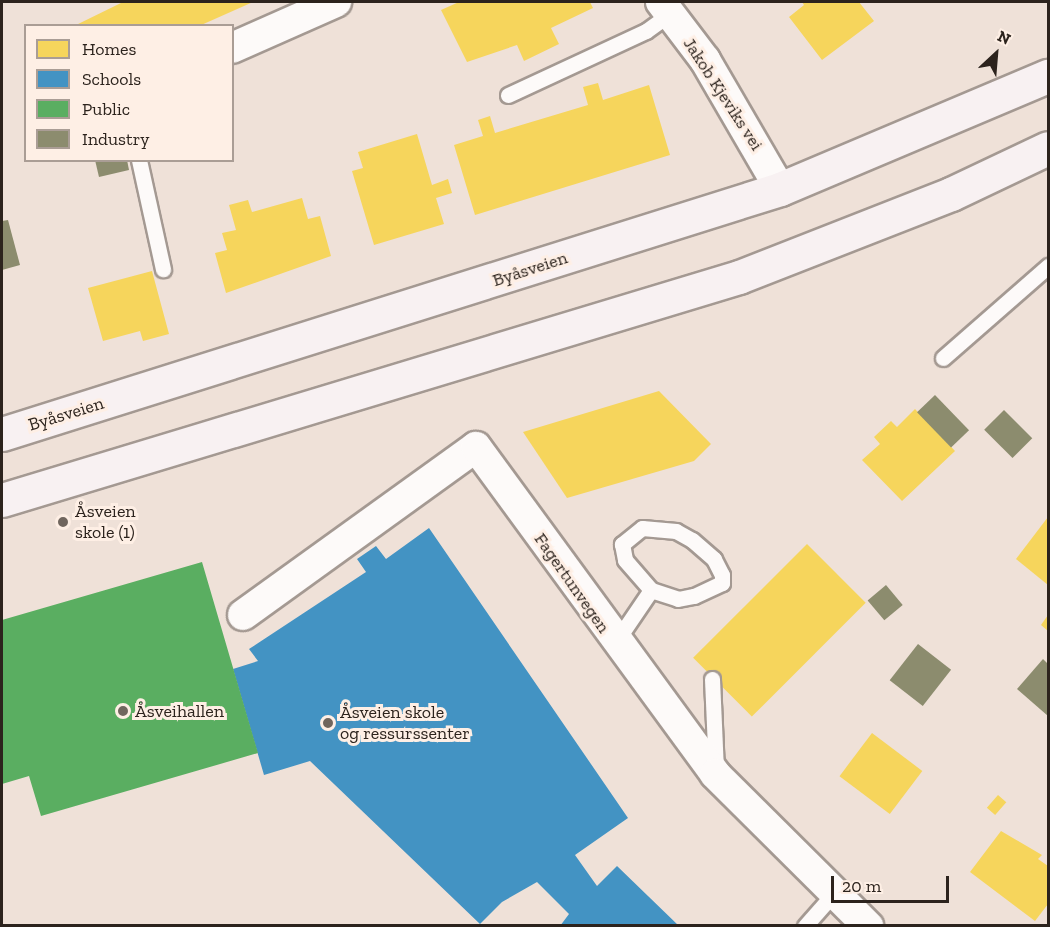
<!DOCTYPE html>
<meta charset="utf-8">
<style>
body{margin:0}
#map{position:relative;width:1050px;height:927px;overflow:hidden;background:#efe1d8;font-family:"Zilla Slab",serif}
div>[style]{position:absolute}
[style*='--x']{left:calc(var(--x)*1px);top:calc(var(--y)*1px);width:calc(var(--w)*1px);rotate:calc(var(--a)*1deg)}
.homes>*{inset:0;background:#f6d55c;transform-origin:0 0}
.schools>*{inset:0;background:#4393c3}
.public>*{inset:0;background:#5aae61}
.industry>*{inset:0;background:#8c8c6e;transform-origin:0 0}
.roads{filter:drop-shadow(2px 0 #a49992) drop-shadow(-2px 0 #a49992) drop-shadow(0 2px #a49992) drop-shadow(0 -2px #a49992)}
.lane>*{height:15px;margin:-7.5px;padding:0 7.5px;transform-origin:7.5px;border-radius:7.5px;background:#fdfaf9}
.street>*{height:30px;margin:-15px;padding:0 15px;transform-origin:15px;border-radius:15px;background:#fdfaf9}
.secondary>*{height:33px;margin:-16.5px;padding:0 16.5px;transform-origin:16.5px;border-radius:16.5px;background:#f8f1f2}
.dots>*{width:16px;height:16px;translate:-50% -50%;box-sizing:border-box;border:3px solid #feefe5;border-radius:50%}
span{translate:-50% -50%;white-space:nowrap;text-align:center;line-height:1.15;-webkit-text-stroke:6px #feefe5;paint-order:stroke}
.street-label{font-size:18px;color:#2c231d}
.poi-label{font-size:18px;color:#2c231d}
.left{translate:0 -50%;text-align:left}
.frame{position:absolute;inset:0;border:3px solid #2c231d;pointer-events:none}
.legend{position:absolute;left:24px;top:24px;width:210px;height:138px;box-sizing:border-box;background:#feefe5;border:2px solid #aa9d95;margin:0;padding:8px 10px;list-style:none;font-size:18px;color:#2c231d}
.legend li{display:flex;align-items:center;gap:12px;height:30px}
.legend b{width:30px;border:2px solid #aa9d95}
.north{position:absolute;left:966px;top:24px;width:60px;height:60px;-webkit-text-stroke:4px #feefe5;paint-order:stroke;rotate:26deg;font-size:16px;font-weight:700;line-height:24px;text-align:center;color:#2c231d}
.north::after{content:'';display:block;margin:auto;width:21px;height:27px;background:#2c231d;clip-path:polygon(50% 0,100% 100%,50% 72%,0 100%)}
.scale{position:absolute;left:831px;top:876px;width:118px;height:27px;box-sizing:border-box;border:3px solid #2c231d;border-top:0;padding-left:8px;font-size:18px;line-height:21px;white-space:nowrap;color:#2c231d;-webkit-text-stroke:4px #feefe5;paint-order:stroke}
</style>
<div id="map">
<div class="homes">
<i style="clip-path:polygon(123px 2px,253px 2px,199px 26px,74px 26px)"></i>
<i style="clip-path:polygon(459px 2px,590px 2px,593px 8px,551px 28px,559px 44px,524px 61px,517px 45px,467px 62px,441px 10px)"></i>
<i style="clip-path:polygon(802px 2px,859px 2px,874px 21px,822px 60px,789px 17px,804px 5px)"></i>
<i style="clip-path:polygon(598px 83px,603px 100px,649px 85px,670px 155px,475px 215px,454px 145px,483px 136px,478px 120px,490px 116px,495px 133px,588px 105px,583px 87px)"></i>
<i style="clip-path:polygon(417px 134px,432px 185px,448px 179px,452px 193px,436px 198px,444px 224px,374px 245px,352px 171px,363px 168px,358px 152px)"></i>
<i style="clip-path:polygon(302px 198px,308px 219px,320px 216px,331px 256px,226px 293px,215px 253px,227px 250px,222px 233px,236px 230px,229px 205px,248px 200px,252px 212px)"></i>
<i style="clip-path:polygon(152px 271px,169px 334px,143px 341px,140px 331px,103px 341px,88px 288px)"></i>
<i style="clip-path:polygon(659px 391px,711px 444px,694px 461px,567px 498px,523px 432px)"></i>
<i style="clip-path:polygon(915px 409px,955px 451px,902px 501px,862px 460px,880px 444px,874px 437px,891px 421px,897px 427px)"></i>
<i style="clip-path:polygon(1048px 517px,1048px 585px,1016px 559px)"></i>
<i style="left:807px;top:544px;width:83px;height:161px;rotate:45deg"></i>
<i style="clip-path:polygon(1048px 615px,1048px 631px,1041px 625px)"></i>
<i style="left:872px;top:733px;width:63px;height:54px;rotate:37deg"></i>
<i style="left:998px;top:795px;width:11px;height:17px;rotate:41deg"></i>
<i style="clip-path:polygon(1001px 831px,1042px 855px,1038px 859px,1048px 866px,1048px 904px,1035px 921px,970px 872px)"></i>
</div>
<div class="schools">
<i style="clip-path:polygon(429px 528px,628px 818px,575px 855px,597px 886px,617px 866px,679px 926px,560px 926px,569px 914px,537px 882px,502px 902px,480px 924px,310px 761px,264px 775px,233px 669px,258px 661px,249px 649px,366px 572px,357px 559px,376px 546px,386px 559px)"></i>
</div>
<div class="public">
<i style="clip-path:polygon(202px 562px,258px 753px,41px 816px,29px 776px,2px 784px,2px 620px)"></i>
</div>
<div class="industry">
<i style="clip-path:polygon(95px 160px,127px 160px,129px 170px,99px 177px)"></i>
<i style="clip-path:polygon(8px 220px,20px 265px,2px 270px,2px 221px)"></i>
<i style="left:935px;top:395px;width:49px;height:25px;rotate:46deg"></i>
<i style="left:1004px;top:410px;width:40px;height:28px;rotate:45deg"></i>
<i style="left:886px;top:585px;width:26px;height:24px;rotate:50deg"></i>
<i style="left:918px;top:644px;width:42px;height:46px;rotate:38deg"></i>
<i style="clip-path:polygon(1043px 659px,1048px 664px,1048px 716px,1017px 689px)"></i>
</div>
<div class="roads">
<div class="lane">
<i style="--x:508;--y:95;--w:152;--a:-24.9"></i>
<i style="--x:646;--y:31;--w:29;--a:-36"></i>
<i style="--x:139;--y:160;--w:112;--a:77.6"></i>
<i style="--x:943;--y:358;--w:140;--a:-41.2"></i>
<i style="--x:615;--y:643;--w:64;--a:-55.8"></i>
<i style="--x:651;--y:590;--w:28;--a:18"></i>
<i style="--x:678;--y:599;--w:16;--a:-11"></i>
<i style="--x:694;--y:596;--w:31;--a:-25"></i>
<i style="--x:722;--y:583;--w:8;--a:-90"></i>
<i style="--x:722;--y:575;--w:18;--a:-117"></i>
<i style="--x:714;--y:559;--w:29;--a:-139"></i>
<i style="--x:692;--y:540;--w:18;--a:-151"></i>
<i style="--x:676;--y:531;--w:34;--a:-175"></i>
<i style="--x:642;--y:528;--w:26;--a:141"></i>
<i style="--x:622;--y:544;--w:16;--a:79"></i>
<i style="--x:625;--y:560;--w:40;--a:49"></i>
<i style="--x:712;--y:679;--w:93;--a:87.5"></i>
<i style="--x:805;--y:926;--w:45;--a:-48.6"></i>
</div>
<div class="street">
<i style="--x:661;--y:2;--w:73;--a:52.8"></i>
<i style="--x:705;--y:60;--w:149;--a:59.8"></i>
<i style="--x:232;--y:48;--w:114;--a:-23.9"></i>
<i style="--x:243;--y:615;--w:287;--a:-35.8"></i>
<i style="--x:476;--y:447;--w:405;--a:53.8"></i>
<i style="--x:715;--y:774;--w:216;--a:44.8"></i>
</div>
<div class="secondary">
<i style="--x:2;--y:434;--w:816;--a:-17.48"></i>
<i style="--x:780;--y:189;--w:291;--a:-22.9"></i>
<i style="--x:2;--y:500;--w:770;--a:-16.83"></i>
<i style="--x:739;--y:277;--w:228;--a:-21.4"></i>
<i style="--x:951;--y:194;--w:107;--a:-25.4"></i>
</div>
</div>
<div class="dots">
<i style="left:63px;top:522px;background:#70665e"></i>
<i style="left:123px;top:711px;background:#70665e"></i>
<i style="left:328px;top:723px;background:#70665e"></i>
</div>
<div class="street-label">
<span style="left:723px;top:94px;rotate:57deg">Jakob Kjeviks vei</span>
<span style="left:530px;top:269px;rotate:-18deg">Byåsveien</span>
<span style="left:66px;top:414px;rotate:-17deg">Byåsveien</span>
<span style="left:572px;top:583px;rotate:55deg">Fagertunvegen</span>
</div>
<div class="poi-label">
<span class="left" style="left:75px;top:522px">Åsveien<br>skole (1)</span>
<span class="left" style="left:135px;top:711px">Åsveihallen</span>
<span class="left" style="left:340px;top:723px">Åsveien skole<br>og ressurssenter</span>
</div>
<div class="frame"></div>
<ul class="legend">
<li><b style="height:16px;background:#f6d55c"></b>Homes</li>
<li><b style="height:16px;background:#4393c3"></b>Schools</li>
<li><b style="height:16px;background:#5aae61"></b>Public</li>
<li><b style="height:16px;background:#8c8c6e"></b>Industry</li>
</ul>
<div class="north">N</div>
<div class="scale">20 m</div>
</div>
